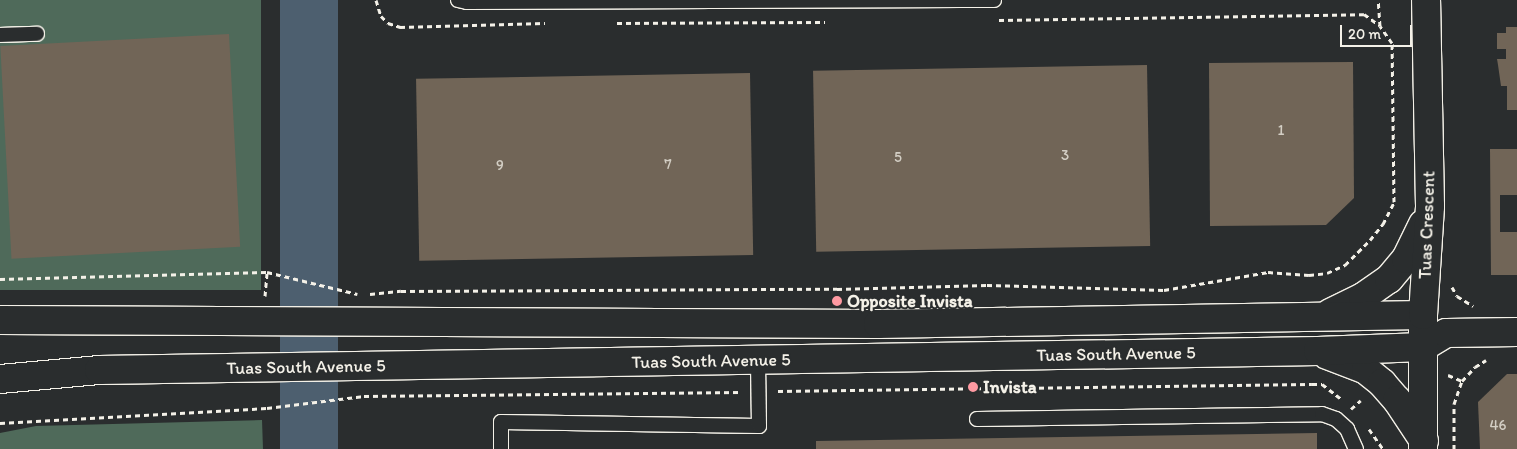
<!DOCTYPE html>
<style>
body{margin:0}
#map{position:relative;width:1517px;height:449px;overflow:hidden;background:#2a2d2e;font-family:Itim,sans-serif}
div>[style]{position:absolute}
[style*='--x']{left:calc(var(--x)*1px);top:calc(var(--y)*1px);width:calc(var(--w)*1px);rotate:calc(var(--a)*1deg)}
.green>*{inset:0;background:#4f6a5a;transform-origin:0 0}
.water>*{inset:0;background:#4d5f6f;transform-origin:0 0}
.building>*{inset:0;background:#716557;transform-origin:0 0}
.path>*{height:3px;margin-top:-1.5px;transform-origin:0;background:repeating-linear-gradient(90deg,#f4f1e8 0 5px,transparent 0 9px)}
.roads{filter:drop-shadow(1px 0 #f4f1e8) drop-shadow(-1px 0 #f4f1e8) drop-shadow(0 1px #f4f1e8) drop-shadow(0 -1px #f4f1e8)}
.lane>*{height:14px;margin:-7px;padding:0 7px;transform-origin:7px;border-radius:7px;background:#2a2d2e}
.street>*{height:28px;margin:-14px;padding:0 14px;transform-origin:14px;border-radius:14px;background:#2a2d2e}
.secondary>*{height:28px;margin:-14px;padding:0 14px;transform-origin:14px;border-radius:14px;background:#2a2d2e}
.dots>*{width:14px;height:14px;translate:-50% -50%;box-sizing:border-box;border:2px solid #2a2d2e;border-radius:50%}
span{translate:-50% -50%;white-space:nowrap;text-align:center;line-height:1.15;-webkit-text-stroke:4px #2a2d2e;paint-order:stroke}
.number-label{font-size:15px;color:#d3cec4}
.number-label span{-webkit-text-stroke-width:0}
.street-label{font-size:18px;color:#f4f1e8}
.poi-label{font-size:18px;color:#f4f1e8;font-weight:700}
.left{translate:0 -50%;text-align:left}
.scale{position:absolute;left:1340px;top:25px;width:72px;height:22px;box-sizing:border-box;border:2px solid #f4f1e8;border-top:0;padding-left:6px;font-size:15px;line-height:18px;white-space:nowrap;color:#f4f1e8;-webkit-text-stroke:4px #2a2d2e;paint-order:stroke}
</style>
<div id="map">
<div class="green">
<i style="left:0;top:0;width:261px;height:290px"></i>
<i style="clip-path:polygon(262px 420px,263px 449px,0 449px,0 433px,36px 426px)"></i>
</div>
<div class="water">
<i style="left:280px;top:0;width:58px;height:449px"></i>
</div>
<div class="building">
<i style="clip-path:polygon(1506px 27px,1517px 27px,1517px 110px,1507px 110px,1507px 86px,1501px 86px,1498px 65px,1497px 59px,1506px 59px,1506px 49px,1497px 49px,1497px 33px,1506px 33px)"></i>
<i style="left:229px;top:34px;width:213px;height:229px;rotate:87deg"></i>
<i style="clip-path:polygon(1353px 62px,1354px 198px,1326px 225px,1210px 226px,1209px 63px)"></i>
<i style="left:1147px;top:65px;width:181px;height:334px;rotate:89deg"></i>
<i style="left:750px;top:73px;width:182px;height:334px;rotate:89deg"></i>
<i style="clip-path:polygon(1490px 149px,1517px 149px,1517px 195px,1500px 195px,1500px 232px,1517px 232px,1517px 275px,1491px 275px)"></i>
<i style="clip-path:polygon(1507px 374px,1517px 374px,1517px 449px,1480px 449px,1478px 402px)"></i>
<i style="clip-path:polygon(1317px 433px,1317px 449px,816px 449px,816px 441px)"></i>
</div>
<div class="path">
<i style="--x:376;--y:0;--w:17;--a:73"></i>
<i style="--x:381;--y:16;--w:10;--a:45"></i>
<i style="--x:388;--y:23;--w:13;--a:18"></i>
<i style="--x:400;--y:27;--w:145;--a:-1.6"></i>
<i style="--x:999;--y:20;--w:365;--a:-0.9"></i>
<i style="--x:1364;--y:14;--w:19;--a:36"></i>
<i style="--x:617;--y:23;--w:208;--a:-0.3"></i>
<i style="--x:0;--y:279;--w:267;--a:-1.5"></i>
<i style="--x:267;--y:272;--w:93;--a:13.7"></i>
<i style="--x:1452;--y:287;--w:10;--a:61"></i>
<i style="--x:1457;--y:296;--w:19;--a:32"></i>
<i style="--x:370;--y:294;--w:31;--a:-6"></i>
<i style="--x:401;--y:291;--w:436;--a:-0.3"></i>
<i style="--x:837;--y:289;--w:150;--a:-1.5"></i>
<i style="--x:987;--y:285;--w:177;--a:1.6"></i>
<i style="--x:1164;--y:290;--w:106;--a:-9.8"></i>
<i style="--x:1268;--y:272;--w:41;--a:4.2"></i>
<i style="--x:1309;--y:275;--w:18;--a:-6"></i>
<i style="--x:1327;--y:273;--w:20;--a:-24"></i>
<i style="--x:1345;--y:265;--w:35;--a:-45"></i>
<i style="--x:1370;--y:240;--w:21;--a:-51"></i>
<i style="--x:1383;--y:224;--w:25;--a:-63"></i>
<i style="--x:1394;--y:202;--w:159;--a:-90.7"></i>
<i style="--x:1392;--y:43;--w:21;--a:-125"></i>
<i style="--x:1380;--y:26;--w:26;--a:-94"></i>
<i style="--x:265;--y:296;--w:24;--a:-85"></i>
<i style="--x:1448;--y:375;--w:15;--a:23"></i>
<i style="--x:778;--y:391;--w:534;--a:-0.75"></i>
<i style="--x:1312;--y:384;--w:10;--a:0"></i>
<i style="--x:1322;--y:384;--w:24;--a:38"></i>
<i style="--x:1351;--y:409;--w:13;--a:-42"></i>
<i style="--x:0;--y:423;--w:267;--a:-3.2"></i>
<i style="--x:267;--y:408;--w:98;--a:-7.1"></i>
<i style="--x:364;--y:396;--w:377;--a:-0.6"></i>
<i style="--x:1369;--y:429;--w:24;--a:55"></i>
<i style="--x:1454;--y:449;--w:45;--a:-90"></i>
<i style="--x:1454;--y:404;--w:24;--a:-71"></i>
<i style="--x:1462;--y:381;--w:19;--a:-47"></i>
<i style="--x:1475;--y:367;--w:13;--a:-32"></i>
</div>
<div class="roads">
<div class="lane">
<i style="--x:458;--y:0;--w:9;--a:13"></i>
<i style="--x:467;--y:2;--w:527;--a:-0.22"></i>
<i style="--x:0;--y:35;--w:37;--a:-2"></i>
<i style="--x:977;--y:419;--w:345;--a:-0.8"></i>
<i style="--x:1322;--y:414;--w:15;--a:20"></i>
<i style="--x:1336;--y:419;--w:15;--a:42"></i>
<i style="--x:1347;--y:429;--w:22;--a:66"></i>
<i style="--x:501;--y:449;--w:27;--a:-90"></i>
<i style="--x:501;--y:422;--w:258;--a:0.9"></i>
<i style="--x:759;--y:426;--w:66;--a:-90.9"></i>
</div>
<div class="street">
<i style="--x:1423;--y:347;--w:27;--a:-31"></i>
<i style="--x:1446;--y:333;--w:71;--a:-0.8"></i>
</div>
<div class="secondary">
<i style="--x:1330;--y:313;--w:37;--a:-26"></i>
<i style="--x:1363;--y:297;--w:32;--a:-35"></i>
<i style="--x:1389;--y:279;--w:26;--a:-50"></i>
<i style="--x:1406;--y:259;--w:39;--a:-64"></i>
<i style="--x:0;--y:320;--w:878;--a:0.26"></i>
<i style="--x:878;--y:324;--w:545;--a:-0.95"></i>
<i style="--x:1327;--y:355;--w:42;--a:21"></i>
<i style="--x:1366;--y:370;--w:21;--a:39"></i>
<i style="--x:1382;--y:383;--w:23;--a:49"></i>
<i style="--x:1397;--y:400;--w:49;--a:56.6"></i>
<i style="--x:0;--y:379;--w:99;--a:-5.2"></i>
<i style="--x:99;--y:370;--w:1219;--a:-0.89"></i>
<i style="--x:1318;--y:351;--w:105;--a:-2.2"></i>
<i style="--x:1423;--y:449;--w:134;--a:-90"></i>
<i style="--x:1423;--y:315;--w:109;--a:-86.3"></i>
<i style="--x:1430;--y:206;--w:206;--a:-91.1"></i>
</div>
</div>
<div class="dots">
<i style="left:837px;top:301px;background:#ff9aa2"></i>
<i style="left:973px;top:387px;background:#ff9aa2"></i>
</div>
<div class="number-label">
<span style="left:1281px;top:131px">1</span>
<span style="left:1065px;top:156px">3</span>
<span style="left:898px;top:158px">5</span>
<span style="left:668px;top:165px">7</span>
<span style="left:500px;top:166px">9</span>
<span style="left:1498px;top:426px">46</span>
</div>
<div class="street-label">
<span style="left:1427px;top:225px;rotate:-88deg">Tuas Crescent</span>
<span style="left:1116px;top:354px;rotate:-1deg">Tuas South Avenue 5</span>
<span style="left:711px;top:361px;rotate:-1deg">Tuas South Avenue 5</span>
<span style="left:306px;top:367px;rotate:-1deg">Tuas South Avenue 5</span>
</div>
<div class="poi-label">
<span class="left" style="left:847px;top:301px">Opposite Invista</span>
<span class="left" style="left:983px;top:387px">Invista</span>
</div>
<div class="scale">20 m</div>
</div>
